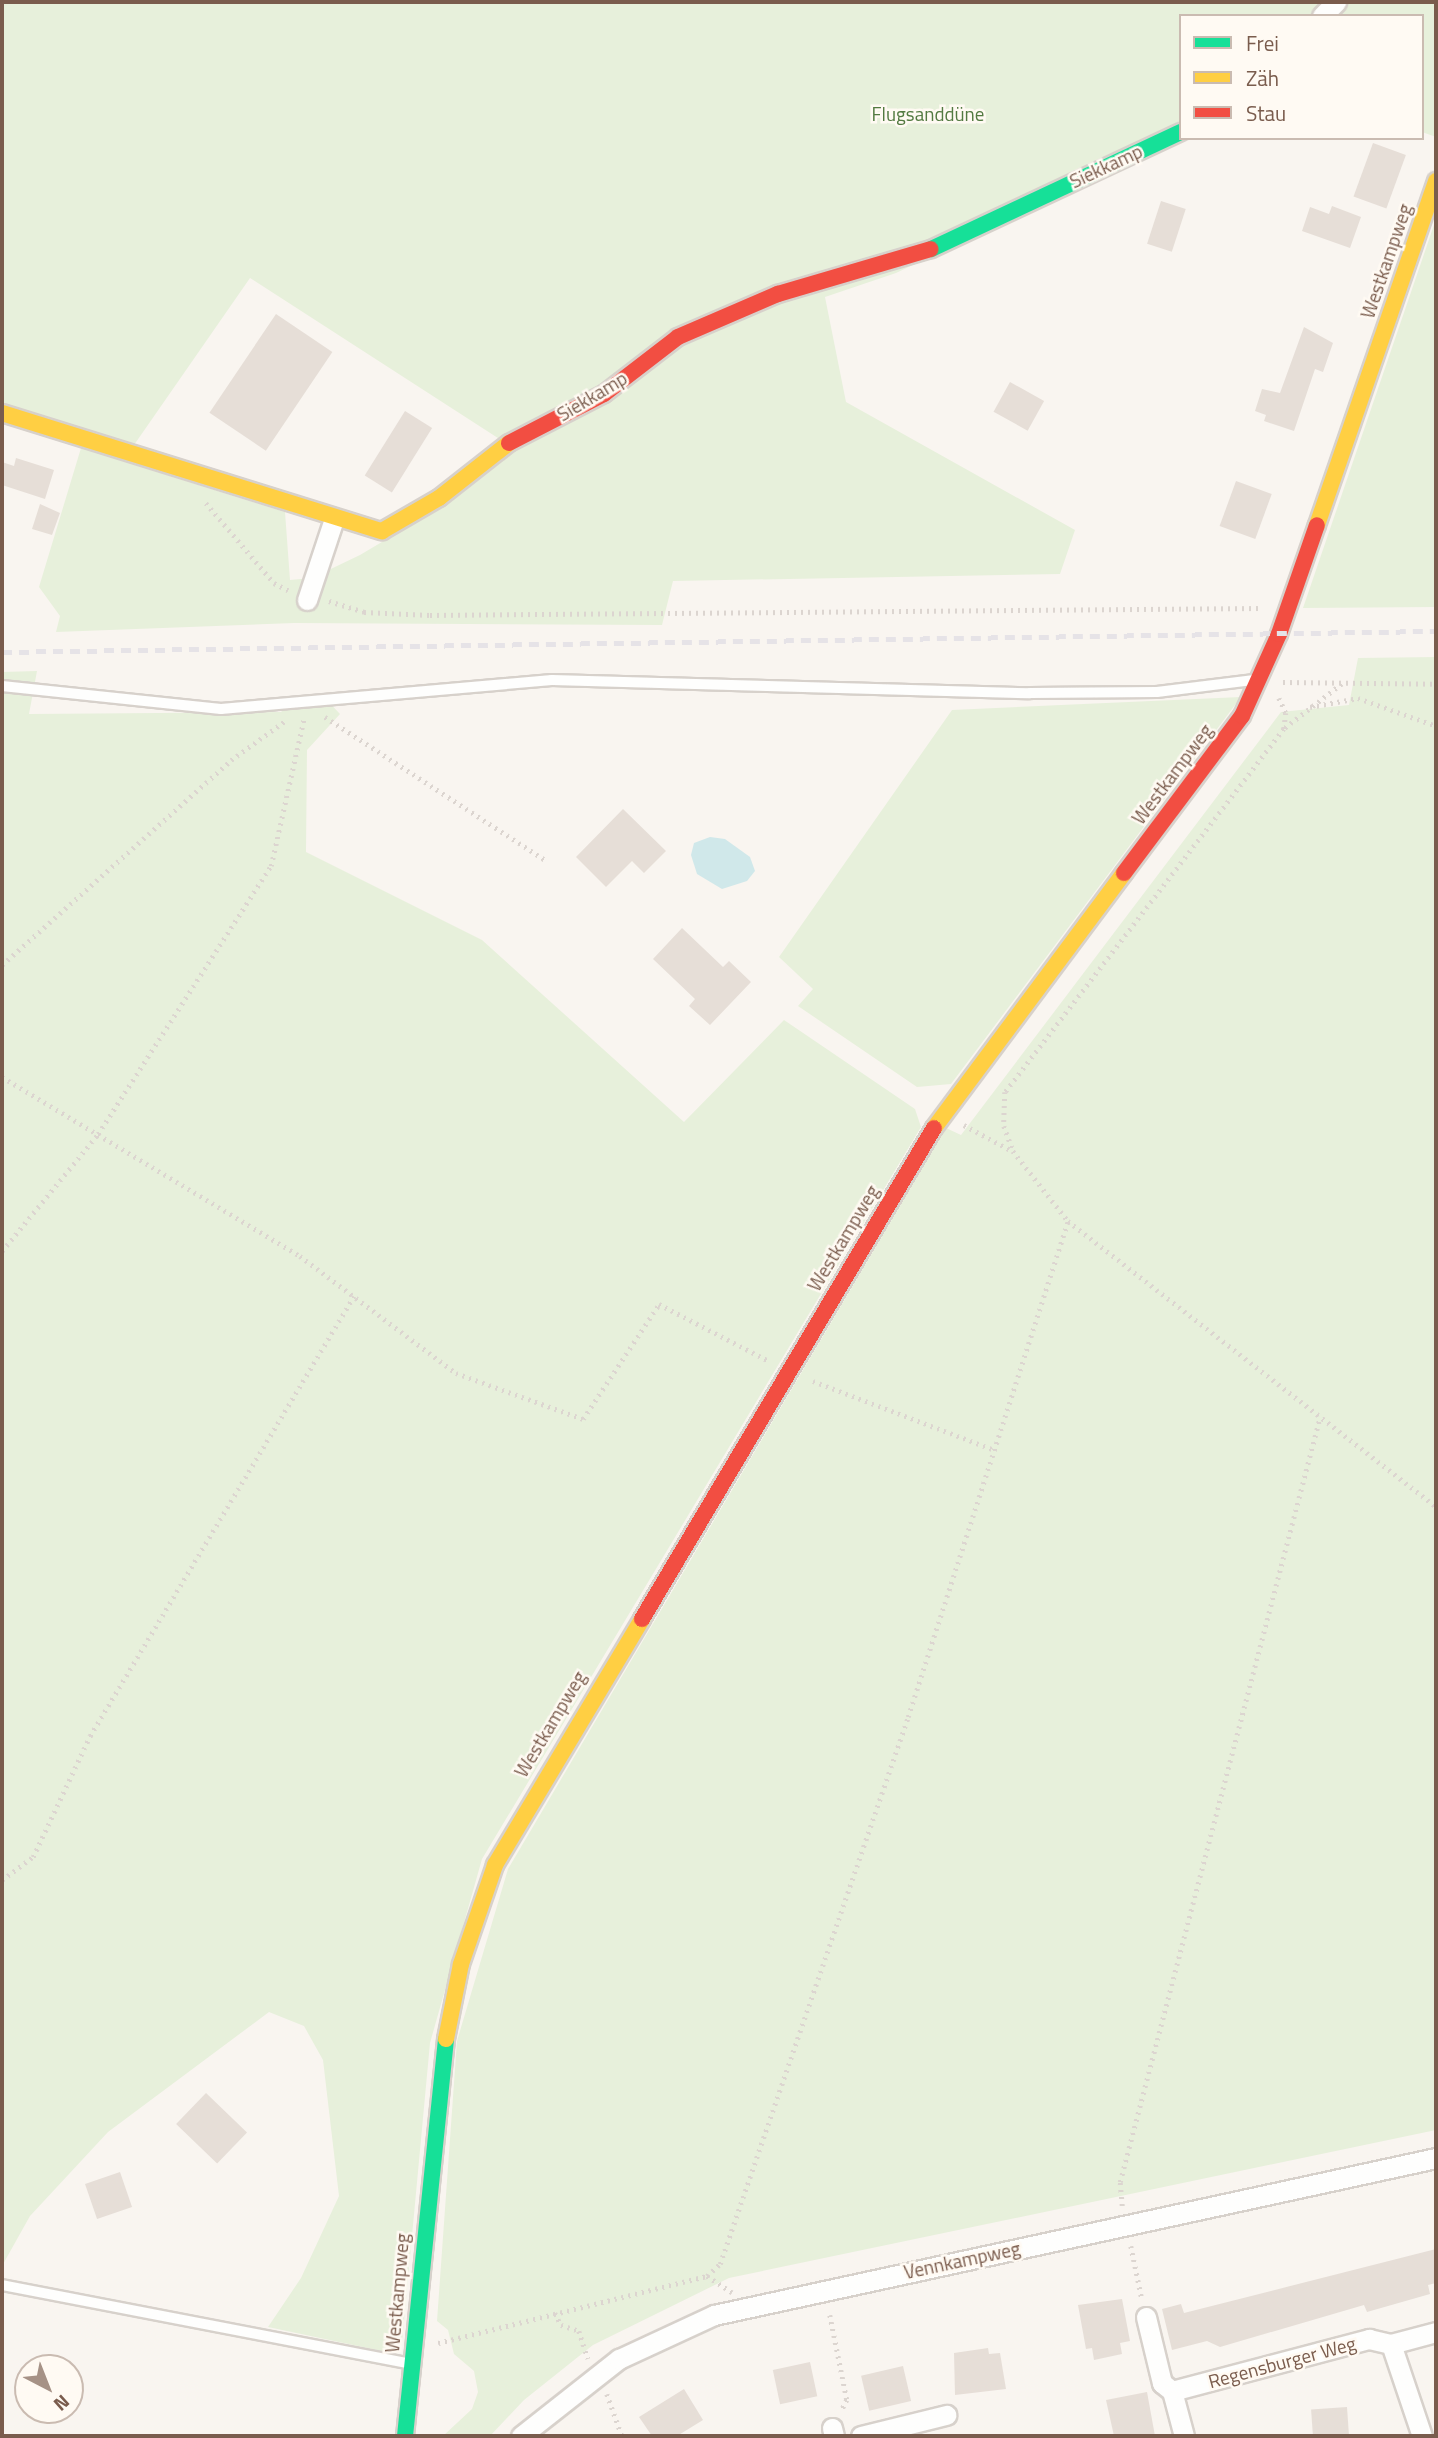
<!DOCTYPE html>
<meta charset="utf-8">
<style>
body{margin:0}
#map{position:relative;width:1438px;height:2438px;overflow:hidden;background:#f9f5f0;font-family:"Titillium Web",sans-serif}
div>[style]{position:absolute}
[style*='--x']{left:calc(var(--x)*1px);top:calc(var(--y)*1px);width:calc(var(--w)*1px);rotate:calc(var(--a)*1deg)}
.green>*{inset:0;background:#e7f0db}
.water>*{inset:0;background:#d0e8ea}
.building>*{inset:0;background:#e6ded7;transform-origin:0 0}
.path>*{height:4.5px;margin-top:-2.25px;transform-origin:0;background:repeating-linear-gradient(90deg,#dcd5d0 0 2px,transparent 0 7px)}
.roads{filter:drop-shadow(2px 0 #d7d1cb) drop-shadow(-2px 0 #d7d1cb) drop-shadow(0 2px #d7d1cb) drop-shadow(0 -2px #d7d1cb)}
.lane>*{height:10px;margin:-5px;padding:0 5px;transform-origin:5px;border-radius:5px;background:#fefefd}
.street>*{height:19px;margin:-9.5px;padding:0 9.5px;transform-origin:9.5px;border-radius:9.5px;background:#fefefd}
.fast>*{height:16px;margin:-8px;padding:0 8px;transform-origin:8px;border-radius:8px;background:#16e098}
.slow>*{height:16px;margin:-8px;padding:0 8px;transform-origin:8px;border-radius:8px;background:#ffcf43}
.jam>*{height:16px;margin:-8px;padding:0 8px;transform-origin:8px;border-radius:8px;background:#f24e42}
.rail>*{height:5px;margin-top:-2.5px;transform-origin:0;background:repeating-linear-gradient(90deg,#e6e3e7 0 10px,transparent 0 17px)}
span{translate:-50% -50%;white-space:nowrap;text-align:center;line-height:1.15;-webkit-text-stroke:5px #fffaf3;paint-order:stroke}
.park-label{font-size:19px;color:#537a41}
.street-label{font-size:19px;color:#7a5c4d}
.frame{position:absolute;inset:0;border:4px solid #7a5c4d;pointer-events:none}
.legend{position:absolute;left:1179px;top:14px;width:245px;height:126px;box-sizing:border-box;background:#fffaf3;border:2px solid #cabbb1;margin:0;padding:9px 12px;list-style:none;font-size:21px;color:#7a5c4d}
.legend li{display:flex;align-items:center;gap:14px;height:35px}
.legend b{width:35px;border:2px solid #cabbb1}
.north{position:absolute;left:14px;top:2354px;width:70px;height:70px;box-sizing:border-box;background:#fffaf3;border:2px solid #cabbb1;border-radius:50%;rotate:138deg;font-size:19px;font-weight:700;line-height:28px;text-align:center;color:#7a5c4d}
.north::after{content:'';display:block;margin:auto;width:24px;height:32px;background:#a69286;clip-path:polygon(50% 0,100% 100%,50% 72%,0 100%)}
</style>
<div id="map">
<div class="green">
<i style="clip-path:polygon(2px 2px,1436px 2px,1436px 137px,1422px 132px,1422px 16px,1181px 16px,1181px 138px,896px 273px,825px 297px,846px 402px,1075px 530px,1060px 574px,673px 581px,662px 625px,294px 623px,56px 632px,60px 616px,39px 587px,81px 448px,285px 512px,290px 580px,312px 578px,360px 555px,451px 501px,501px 440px,250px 278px,134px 445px,2px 404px)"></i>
<i style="clip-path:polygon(1436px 219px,1436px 607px,1303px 608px)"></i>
<i style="clip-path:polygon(1436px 657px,1436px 2130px,729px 2278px,593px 2345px,524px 2400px,490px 2436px,443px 2436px,472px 2409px,478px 2392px,474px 2371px,454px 2354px,448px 2330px,437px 2321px,457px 2041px,508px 1869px,946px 1128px,961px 1135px,1281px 712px,1349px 705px,1358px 658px)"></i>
<i style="clip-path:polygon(37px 671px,29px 714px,281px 712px,296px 697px,322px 695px,340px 714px,307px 750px,306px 852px,482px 940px,684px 1122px,784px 1020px,915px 1109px,921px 1127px,482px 1859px,430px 2043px,402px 2343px,391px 2353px,268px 2327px,301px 2278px,339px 2196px,323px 2060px,304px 2026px,269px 2012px,108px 2132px,30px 2216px,2px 2266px,2px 672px)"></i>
<i style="clip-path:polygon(1241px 697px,951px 1084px,917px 1087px,798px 1006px,813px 989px,779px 957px,952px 710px)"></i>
</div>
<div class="water">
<i style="clip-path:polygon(710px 837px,725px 839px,750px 857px,755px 871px,747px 881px,722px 889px,697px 874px,691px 855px,694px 843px)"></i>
</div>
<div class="building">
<i style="left:1373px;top:143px;width:35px;height:57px;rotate:20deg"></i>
<i style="left:1161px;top:201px;width:26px;height:45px;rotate:18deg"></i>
<i style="clip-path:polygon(1332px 206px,1361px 217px,1350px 248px,1302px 231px,1310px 207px,1329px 214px)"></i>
<i style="left:276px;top:314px;width:68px;height:119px;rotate:34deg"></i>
<i style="clip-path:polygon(1304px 327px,1333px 343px,1323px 372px,1315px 369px,1294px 431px,1264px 421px,1266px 415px,1255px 411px,1262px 389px,1280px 393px)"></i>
<i style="left:1010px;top:382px;width:39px;height:34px;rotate:29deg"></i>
<i style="left:405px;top:411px;width:32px;height:76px;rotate:32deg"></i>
<i style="clip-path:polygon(16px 458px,54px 470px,45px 499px,2px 485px,2px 462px,14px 466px)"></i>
<i style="left:1236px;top:481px;width:38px;height:48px;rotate:20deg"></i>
<i style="clip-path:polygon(40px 504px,60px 513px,52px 535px,32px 529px)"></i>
<i style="clip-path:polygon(623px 809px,666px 851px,644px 873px,632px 861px,606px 887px,576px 857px)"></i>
<i style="clip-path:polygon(682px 928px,723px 967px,729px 961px,751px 982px,710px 1025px,689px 1006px,695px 999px,653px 959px)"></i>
<i style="left:206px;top:2093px;width:57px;height:43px;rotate:44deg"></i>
<i style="left:120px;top:2172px;width:37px;height:37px;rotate:71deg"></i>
<i style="clip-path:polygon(1436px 2249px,1436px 2283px,1428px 2285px,1430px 2294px,1367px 2312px,1364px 2305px,1220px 2347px,1207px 2341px,1172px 2350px,1162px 2309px,1181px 2304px,1184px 2313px)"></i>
<i style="clip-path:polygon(1122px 2299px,1130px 2341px,1120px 2343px,1122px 2354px,1094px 2360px,1092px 2348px,1086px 2349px,1078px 2305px)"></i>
<i style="clip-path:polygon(988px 2348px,989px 2354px,1000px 2353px,1006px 2389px,955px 2395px,954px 2353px)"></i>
<i style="left:810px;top:2362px;width:35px;height:38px;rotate:78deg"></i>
<i style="left:903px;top:2366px;width:36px;height:43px;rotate:77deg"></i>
<i style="clip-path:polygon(684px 2389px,703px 2420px,677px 2436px,652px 2436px,639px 2417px)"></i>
<i style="clip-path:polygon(1147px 2392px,1155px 2436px,1114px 2436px,1106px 2400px)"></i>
<i style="left:1347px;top:2407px;width:29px;height:36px;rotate:86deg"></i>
</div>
<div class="path">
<i style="--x:206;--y:503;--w:105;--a:49.6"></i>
<i style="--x:274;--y:583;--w:16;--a:27"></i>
<i style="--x:329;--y:601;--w:37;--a:17"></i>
<i style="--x:364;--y:612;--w:66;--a:2.6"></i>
<i style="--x:430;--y:615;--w:833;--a:-0.48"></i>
<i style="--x:1283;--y:682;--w:153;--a:0.7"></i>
<i style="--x:1342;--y:684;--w:73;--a:142.2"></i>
<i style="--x:1284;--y:729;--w:458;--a:127.5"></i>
<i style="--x:1005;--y:1092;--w:34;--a:92"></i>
<i style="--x:1004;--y:1126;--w:27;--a:70"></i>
<i style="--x:1013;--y:1151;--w:89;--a:51.8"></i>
<i style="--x:1068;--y:1221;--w:465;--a:37.8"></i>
<i style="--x:1279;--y:698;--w:17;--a:65"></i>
<i style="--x:1286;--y:713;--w:16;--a:97"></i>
<i style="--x:1310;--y:707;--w:49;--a:-10.6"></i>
<i style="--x:1358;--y:698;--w:83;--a:19.7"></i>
<i style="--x:325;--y:717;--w:262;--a:33"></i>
<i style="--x:2;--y:965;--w:307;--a:-41.8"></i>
<i style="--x:231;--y:760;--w:67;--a:-35.8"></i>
<i style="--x:2;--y:1077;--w:348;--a:31"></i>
<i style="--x:300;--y:1256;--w:195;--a:36.9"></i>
<i style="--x:456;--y:1373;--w:135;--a:19.9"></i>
<i style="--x:583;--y:1419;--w:138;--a:-56.5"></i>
<i style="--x:659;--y:1304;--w:122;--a:27.4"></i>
<i style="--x:964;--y:1125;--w:55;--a:28.4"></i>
<i style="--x:2;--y:1251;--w:151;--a:-50.6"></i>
<i style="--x:98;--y:1134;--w:319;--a:-57.2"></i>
<i style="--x:271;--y:866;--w:152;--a:-77.4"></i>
<i style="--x:813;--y:1381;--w:195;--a:20.8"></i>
<i style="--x:2;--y:1880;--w:39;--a:-37"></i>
<i style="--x:33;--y:1857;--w:134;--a:-64.8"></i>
<i style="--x:90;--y:1736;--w:513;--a:-59.04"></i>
<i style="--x:1122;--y:2206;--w:24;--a:-95"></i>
<i style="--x:1120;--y:2182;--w:791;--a:-75.35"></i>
<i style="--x:1131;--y:2246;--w:54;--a:78.3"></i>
<i style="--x:707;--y:2276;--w:30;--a:33"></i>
<i style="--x:555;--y:2313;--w:13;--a:63"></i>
<i style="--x:561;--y:2325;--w:19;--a:18"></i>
<i style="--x:579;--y:2331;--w:29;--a:72"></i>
<i style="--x:830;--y:2315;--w:87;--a:78.7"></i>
<i style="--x:847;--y:2400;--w:13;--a:117"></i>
<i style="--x:438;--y:2343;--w:277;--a:-14"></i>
<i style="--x:707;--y:2276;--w:18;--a:-43"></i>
<i style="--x:720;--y:2264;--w:578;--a:-71.03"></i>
<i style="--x:908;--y:1717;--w:521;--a:-72.12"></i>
<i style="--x:607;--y:2394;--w:45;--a:70.3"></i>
</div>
<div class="roads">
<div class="lane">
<i style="--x:2;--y:686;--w:220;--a:6"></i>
<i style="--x:221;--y:709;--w:332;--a:-5"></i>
<i style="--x:552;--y:680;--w:478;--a:1.6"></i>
<i style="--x:1030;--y:693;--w:127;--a:-0.5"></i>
<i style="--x:1157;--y:692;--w:98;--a:-7.1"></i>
<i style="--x:2;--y:2285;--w:417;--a:10.9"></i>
</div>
<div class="street">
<i style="--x:1322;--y:16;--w:20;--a:-45"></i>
<i style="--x:307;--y:600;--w:85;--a:-71.6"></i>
<i style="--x:1146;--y:2317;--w:68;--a:76.4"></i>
<i style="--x:1162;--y:2383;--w:13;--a:39"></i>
<i style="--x:1391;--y:2344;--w:47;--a:-14.9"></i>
<i style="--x:832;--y:2428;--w:8;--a:76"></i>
<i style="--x:521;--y:2436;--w:125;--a:-38.2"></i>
<i style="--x:619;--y:2359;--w:105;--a:-24.9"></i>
<i style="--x:714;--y:2315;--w:739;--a:-12.27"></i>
<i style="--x:861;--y:2436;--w:88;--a:-13.9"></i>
<i style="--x:1184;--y:2436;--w:47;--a:-104.9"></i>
<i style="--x:1172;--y:2391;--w:204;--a:-14.8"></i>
<i style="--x:1369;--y:2339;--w:23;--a:13"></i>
<i style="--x:1391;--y:2344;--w:97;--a:71.4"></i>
</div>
<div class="fast">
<i style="--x:931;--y:249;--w:276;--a:-25.1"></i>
<i style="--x:405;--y:2436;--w:399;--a:-84.1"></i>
</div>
<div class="slow">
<i style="--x:2;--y:413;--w:398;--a:17.3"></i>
<i style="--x:382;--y:531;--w:66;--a:-30.1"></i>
<i style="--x:439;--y:498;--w:89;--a:-38.2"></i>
<i style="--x:1317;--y:525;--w:364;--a:-70.9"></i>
<i style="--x:934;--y:1128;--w:318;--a:-53.3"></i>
<i style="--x:446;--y:2039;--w:76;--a:-78.7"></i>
<i style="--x:461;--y:1964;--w:105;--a:-71"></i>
<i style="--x:495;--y:1865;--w:287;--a:-59.1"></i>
</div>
<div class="jam">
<i style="--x:509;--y:443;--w:107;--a:-27.3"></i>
<i style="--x:604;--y:394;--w:93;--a:-37.6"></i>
<i style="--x:678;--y:337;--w:109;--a:-23.3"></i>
<i style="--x:778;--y:294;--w:159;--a:-16.4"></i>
<i style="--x:1124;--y:873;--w:196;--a:-53.1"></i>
<i style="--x:1242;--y:716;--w:90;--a:-65.7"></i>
<i style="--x:1279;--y:634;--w:115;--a:-70.8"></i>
<i style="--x:642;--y:1619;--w:571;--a:-59.26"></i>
</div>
</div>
<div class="rail">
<i style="--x:2;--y:652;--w:1434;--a:-0.84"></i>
</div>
<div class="park-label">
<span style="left:928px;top:114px">Flugsanddüne</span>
</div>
<div class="street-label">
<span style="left:1106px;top:166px;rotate:-25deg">Siekkamp</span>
<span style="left:1386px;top:261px;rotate:-71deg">Westkampweg</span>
<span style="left:592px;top:396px;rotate:-31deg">Siekkamp</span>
<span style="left:1172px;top:774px;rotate:-53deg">Westkampweg</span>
<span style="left:843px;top:1238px;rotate:-59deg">Westkampweg</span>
<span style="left:550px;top:1724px;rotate:-59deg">Westkampweg</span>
<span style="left:962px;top:2260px;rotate:-12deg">Vennkampweg</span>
<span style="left:397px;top:2293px;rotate:-85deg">Westkampweg</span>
<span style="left:1282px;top:2362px;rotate:-15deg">Regensburger Weg</span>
</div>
<div class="frame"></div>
<ul class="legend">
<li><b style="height:9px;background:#16e098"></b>Frei</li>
<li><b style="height:9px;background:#ffcf43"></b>Zäh</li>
<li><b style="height:9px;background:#f24e42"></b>Stau</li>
</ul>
<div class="north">N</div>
</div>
